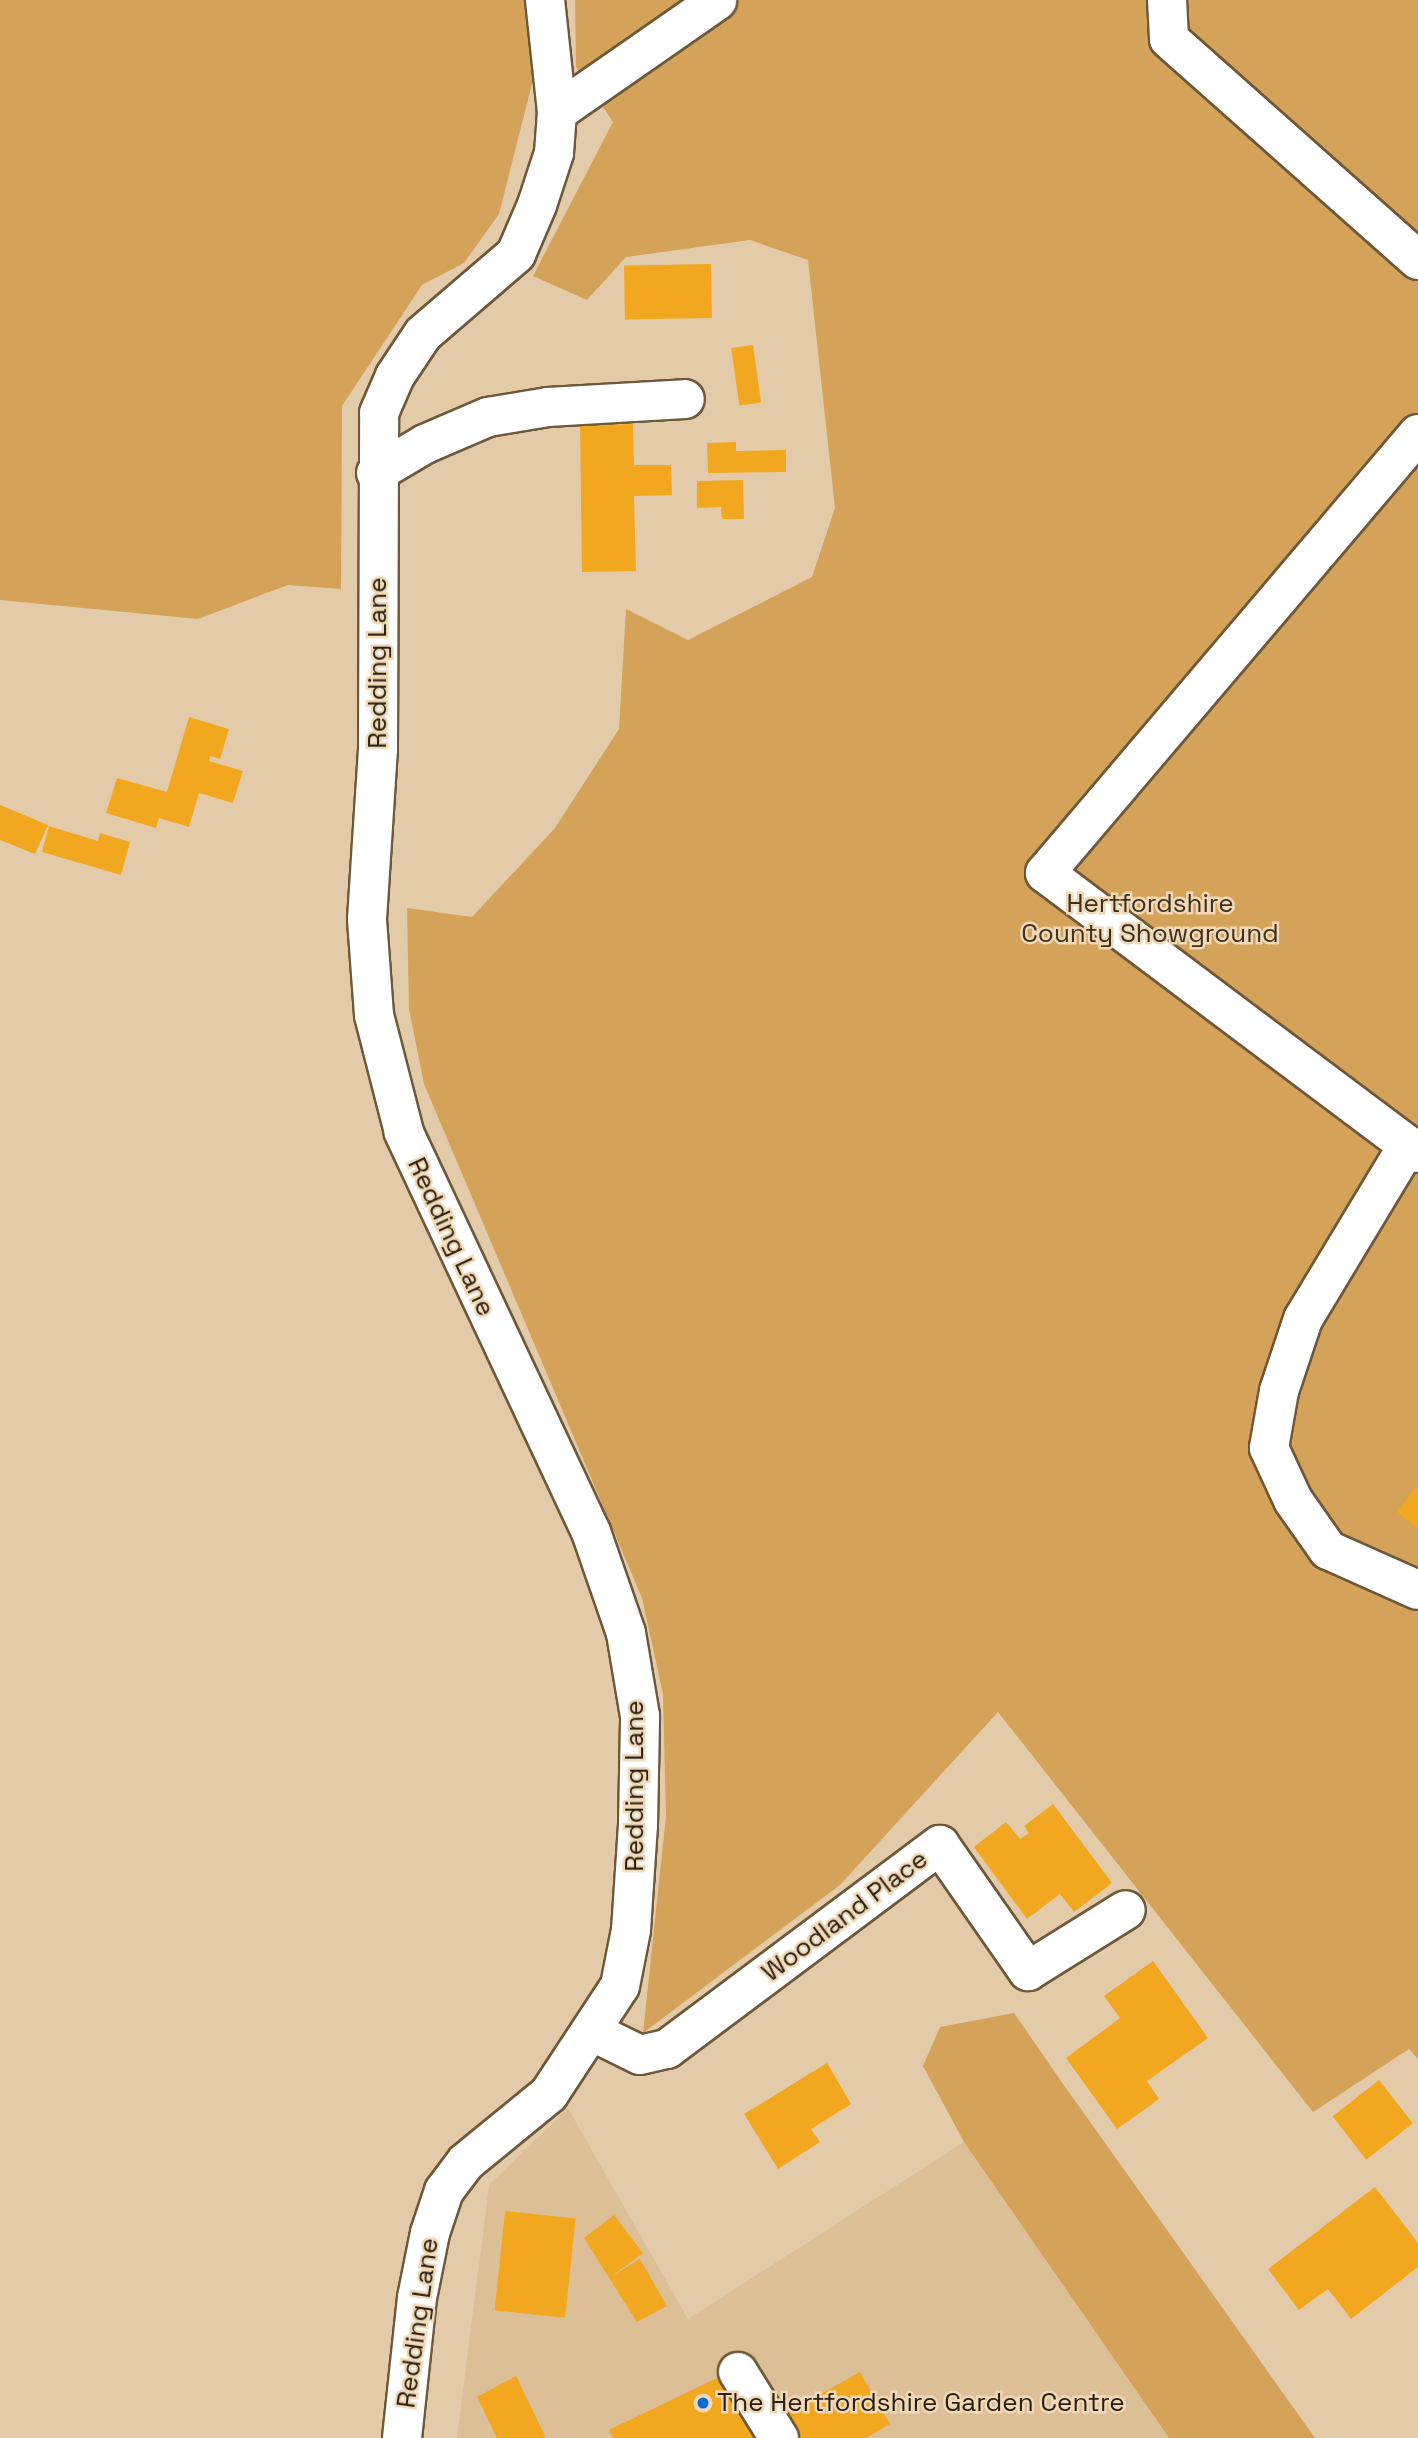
<!DOCTYPE html>
<style>
body{margin:0}
#map{position:relative;width:1418px;height:2438px;overflow:hidden;background:#e3cba9;font-family:"Space Grotesk",sans-serif}
div>[style]{position:absolute}
[style*='--x']{left:calc(var(--x)*1px);top:calc(var(--y)*1px);width:calc(var(--w)*1px);rotate:calc(var(--a)*1deg)}
.built>*{inset:0;background:#dcbf97}
.green>*{inset:0;background:#d4a259}
.building>*{inset:0;background:#f2a720;transform-origin:0 0}
.roads{filter:drop-shadow(2px 0 #6d5839) drop-shadow(-2px 0 #6d5839) drop-shadow(0 2px #6d5839) drop-shadow(0 -2px #6d5839)}
.minor>*{height:38px;margin:-19px;padding:0 19px;transform-origin:19px;border-radius:19px;background:#fff}
.dots>*{width:19px;height:19px;translate:-50% -50%;box-sizing:border-box;border:4px solid #f1d8b6;border-radius:50%}
span{translate:-50% -50%;white-space:nowrap;text-align:center;line-height:1.15;-webkit-text-stroke:5px #f1d8b6;paint-order:stroke}
.street-label{font-size:26px;color:#292013}
.park-label{font-size:26px;color:#3d301c}
.poi-label{font-size:26px;color:#292013}
.left{translate:0 -50%;text-align:left}
</style>
<div id="map">
<div class="built">
<i style="clip-path:polygon(568px 2108px,688px 2319px,964px 2142px,1169px 2438px,457px 2438px,489px 2185px)"></i>
</div>
<div class="green">
<i style="clip-path:polygon(0 0,528px 0,534px 76px,499px 214px,464px 263px,422px 285px,342px 406px,341px 589px,288px 585px,198px 619px,0 600px)"></i>
<i style="clip-path:polygon(575px 0,1418px 0,1418px 2059px,1409px 2049px,1313px 2112px,998px 1712px,840px 1885px,643px 2033px,666px 1816px,663px 1694px,642px 1598px,424px 1084px,409px 1009px,407px 908px,472px 917px,555px 828px,619px 729px,626px 609px,688px 640px,812px 577px,835px 508px,808px 260px,750px 240px,626px 257px,587px 300px,533px 276px,613px 122px,576px 67px)"></i>
<i style="clip-path:polygon(1014px 2013px,1061px 2081px,1315px 2438px,1169px 2438px,964px 2142px,923px 2066px,940px 2027px)"></i>
</div>
<div class="building">
<i style="left:711px;top:264px;width:54px;height:87px;rotate:89deg"></i>
<i style="left:753px;top:345px;width:58px;height:22px;rotate:82deg"></i>
<i style="clip-path:polygon(633px 424px,634px 465px,671px 465px,672px 495px,634px 496px,636px 571px,582px 572px,580px 425px)"></i>
<i style="clip-path:polygon(736px 442px,736px 451px,786px 450px,786px 472px,708px 473px,707px 443px)"></i>
<i style="clip-path:polygon(743px 480px,744px 519px,722px 519px,721px 507px,697px 508px,697px 481px)"></i>
<i style="clip-path:polygon(189px 717px,229px 729px,220px 759px,210px 756px,209px 761px,243px 771px,233px 803px,199px 793px,189px 827px,159px 818px,156px 828px,106px 813px,117px 778px,167px 792px)"></i>
<i style="clip-path:polygon(0 805px,48px 825px,35px 854px,0 840px)"></i>
<i style="clip-path:polygon(49px 826px,98px 841px,100px 833px,130px 842px,121px 875px,42px 852px)"></i>
<i style="clip-path:polygon(1418px 1484px,1418px 1528px,1397px 1512px)"></i>
<i style="clip-path:polygon(1053px 1804px,1112px 1883px,1074px 1912px,1060px 1894px,1027px 1919px,974px 1847px,1006px 1822px,1020px 1839px,1029px 1833px,1024px 1826px)"></i>
<i style="clip-path:polygon(1153px 1961px,1208px 2038px,1147px 2081px,1159px 2099px,1117px 2129px,1066px 2058px,1120px 2018px,1104px 1996px)"></i>
<i style="clip-path:polygon(827px 2063px,851px 2104px,811px 2129px,820px 2142px,778px 2169px,744px 2114px)"></i>
<i style="left:1379px;top:2080px;width:55px;height:59px;rotate:52deg"></i>
<i style="clip-path:polygon(1375px 2187px,1418px 2243px,1418px 2267px,1351px 2319px,1328px 2289px,1299px 2310px,1268px 2269px)"></i>
<i style="left:505px;top:2211px;width:71px;height:100px;rotate:6deg"></i>
<i style="clip-path:polygon(614px 2215px,643px 2253px,612px 2276px,640px 2259px,667px 2306px,637px 2322px,584px 2238px)"></i>
<i style="clip-path:polygon(860px 2372px,890px 2424px,866px 2438px,792px 2438px,780px 2417px)"></i>
<i style="clip-path:polygon(723px 2375px,759px 2438px,613px 2438px,609px 2430px)"></i>
<i style="clip-path:polygon(516px 2376px,546px 2438px,497px 2438px,477px 2397px)"></i>
</div>
<div class="roads">
<div class="minor">
<i style="--x:1167;--y:0;--w:39;--a:87"></i>
<i style="--x:1169;--y:39;--w:333;--a:41.6"></i>
<i style="--x:557;--y:112;--w:195;--a:-34.8"></i>
<i style="--x:1418;--y:434;--w:576;--a:130.35"></i>
<i style="--x:1045;--y:873;--w:466;--a:36.9"></i>
<i style="--x:376;--y:473;--w:57;--a:-30.6"></i>
<i style="--x:425;--y:444;--w:69;--a:-23.2"></i>
<i style="--x:488;--y:417;--w:61;--a:-9.5"></i>
<i style="--x:548;--y:407;--w:137;--a:-3.3"></i>
<i style="--x:1408;--y:1145;--w:203;--a:121.1"></i>
<i style="--x:1303;--y:1319;--w:76;--a:108.4"></i>
<i style="--x:1279;--y:1391;--w:58;--a:100"></i>
<i style="--x:1269;--y:1448;--w:57;--a:65.2"></i>
<i style="--x:1293;--y:1500;--w:61;--a:55"></i>
<i style="--x:1328;--y:1550;--w:98;--a:24"></i>
<i style="--x:593;--y:2032;--w:52;--a:26.1"></i>
<i style="--x:640;--y:2055;--w:28;--a:-13"></i>
<i style="--x:667;--y:2049;--w:341;--a:-36.8"></i>
<i style="--x:940;--y:1845;--w:154;--a:55.1"></i>
<i style="--x:1028;--y:1971;--w:115;--a:-31.9"></i>
<i style="--x:738;--y:2372;--w:78;--a:58.2"></i>
<i style="--x:402;--y:2438;--w:141;--a:-83.9"></i>
<i style="--x:417;--y:2298;--w:66;--a:-78.7"></i>
<i style="--x:430;--y:2233;--w:44;--a:-71.6"></i>
<i style="--x:444;--y:2191;--w:36;--a:-53"></i>
<i style="--x:466;--y:2162;--w:107;--a:-39.3"></i>
<i style="--x:549;--y:2094;--w:129;--a:-56.7"></i>
<i style="--x:620;--y:1986;--w:57;--a:-78.9"></i>
<i style="--x:631;--y:1930;--w:105;--a:-86.2"></i>
<i style="--x:638;--y:1825;--w:109;--a:-88.9"></i>
<i style="--x:640;--y:1716;--w:84;--a:-99.6"></i>
<i style="--x:626;--y:1633;--w:107;--a:-109.1"></i>
<i style="--x:591;--y:1532;--w:442;--a:-115.1"></i>
<i style="--x:404;--y:1132;--w:121;--a:-104.4"></i>
<i style="--x:374;--y:1015;--w:96;--a:-94.2"></i>
<i style="--x:367;--y:919;--w:170;--a:-86.3"></i>
<i style="--x:378;--y:749;--w:336;--a:-89.8"></i>
<i style="--x:379;--y:413;--w:40;--a:-66.6"></i>
<i style="--x:395;--y:376;--w:50;--a:-56.3"></i>
<i style="--x:423;--y:334;--w:123;--a:-40.7"></i>
<i style="--x:516;--y:254;--w:53;--a:-66.8"></i>
<i style="--x:537;--y:205;--w:55;--a:-71.9"></i>
<i style="--x:554;--y:153;--w:41;--a:-85.8"></i>
<i style="--x:557;--y:112;--w:113;--a:-96.1"></i>
</div>
</div>
<div class="dots">
<i style="left:703px;top:2403px;background:#036dd5"></i>
</div>
<div class="street-label">
<span style="left:378px;top:663px;rotate:-90deg">Redding Lane</span>
<span style="left:451px;top:1237px;rotate:65deg">Redding Lane</span>
<span style="left:635px;top:1786px;rotate:-90deg">Redding Lane</span>
<span style="left:845px;top:1916px;rotate:-37deg">Woodland Place</span>
<span style="left:418px;top:2323px;rotate:-82deg">Redding Lane</span>
</div>
<div class="park-label">
<span style="left:1150px;top:919px">Hertfordshire<br>County Showground</span>
</div>
<div class="poi-label">
<span class="left" style="left:717px;top:2403px">The Hertfordshire Garden Centre</span>
</div>
</div>
